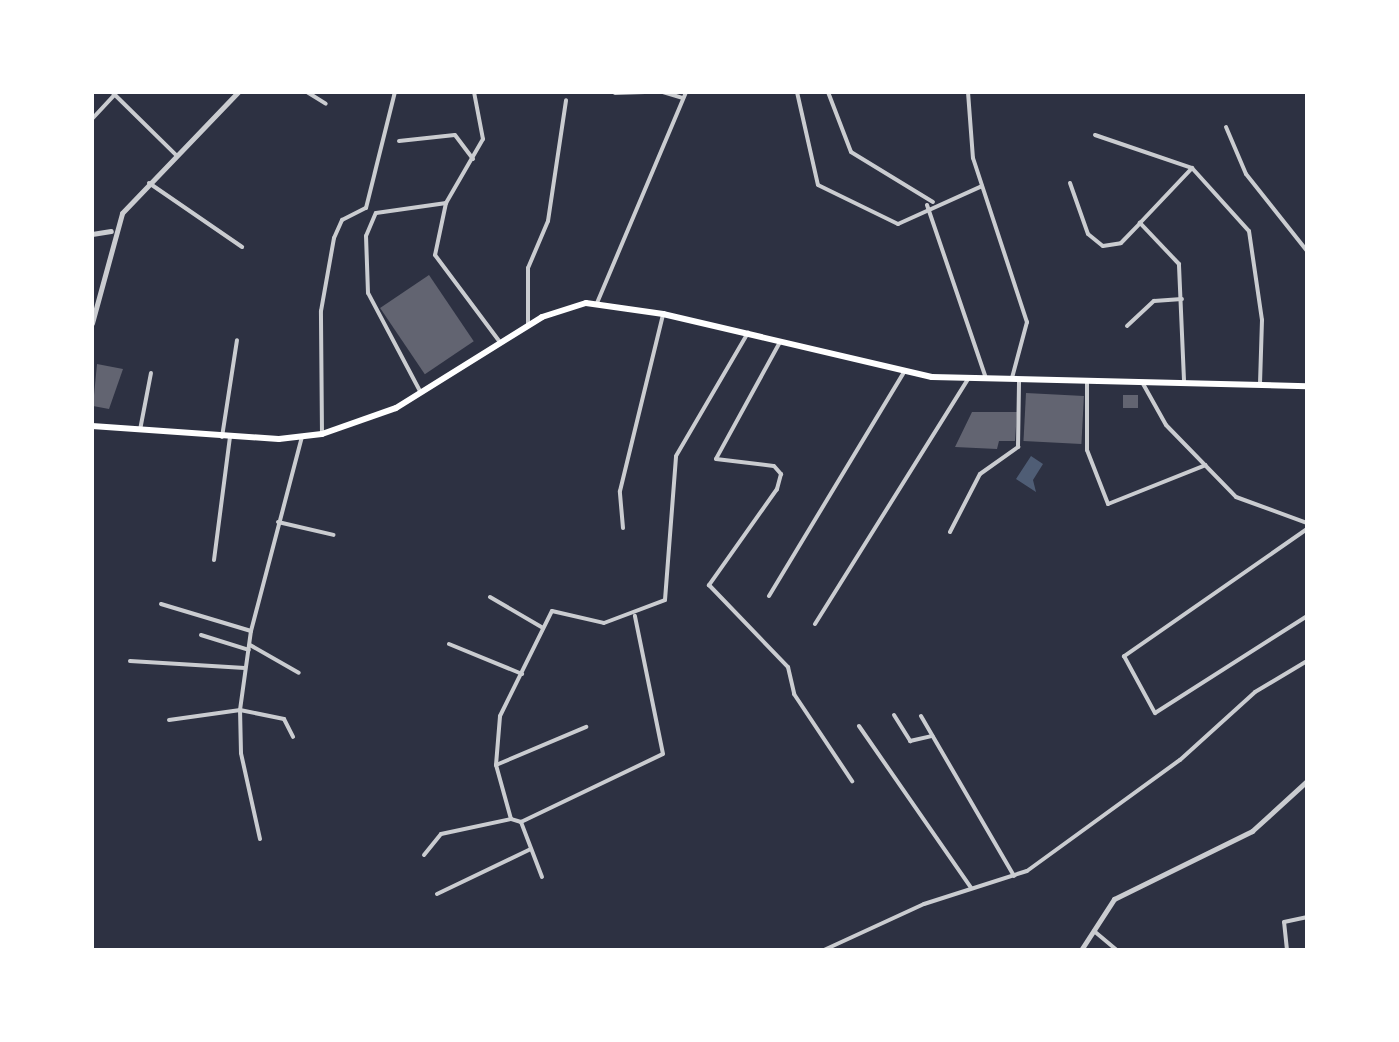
<!DOCTYPE html>
<style>
body{margin:0}
#map{position:relative;width:1399px;height:1042px;overflow:hidden;background:#2d3142;font-family:Quicksand,sans-serif}
div>[style]{position:absolute}
[style*='--x']{left:calc(var(--x)*1px);top:calc(var(--y)*1px);width:calc(var(--w)*1px);rotate:calc(var(--a)*1deg)}
.water>*{inset:0;background:#4f5d75}
.building>*{inset:0;background:#626471;transform-origin:0 0}
.minor>*{height:4px;margin:-2px;padding:0 2px;transform-origin:2px;border-radius:2px;background:#caccd0}
.tertiary>*{height:5px;margin:-2.5px;padding:0 2.5px;transform-origin:2.5px;border-radius:2.5px;background:#caccd0}
.primary>*{height:6px;margin:-3px;padding:0 3px;transform-origin:3px;border-radius:3px;background:#fff}
span{translate:-50% -50%;white-space:nowrap;text-align:center;line-height:1.15;-webkit-text-stroke:8px #fff;paint-order:stroke}
.frame{position:absolute;inset:0;border:94px solid #fff;pointer-events:none}
</style>
<div id="map">
<div class="water">
<i style="clip-path:polygon(1031px 456px,1043px 464px,1033px 480px,1036px 492px,1016px 479px)"></i>
</div>
<div class="building">
<i style="left:429px;top:275px;width:80px;height:59px;rotate:56deg"></i>
<i style="clip-path:polygon(97px 364px,123px 369px,109px 409px,93px 406px)"></i>
<i style="left:1026px;top:393px;width:58px;height:48px;rotate:3deg"></i>
<i style="left:1123px;top:395px;width:15px;height:13px"></i>
<i style="clip-path:polygon(972px 412px,1017px 412px,1015px 441px,999px 441px,997px 449px,955px 447px)"></i>
</div>
<div class="minor">
<i style="--x:112;--y:92;--w:90;--a:44.5"></i>
<i style="--x:307;--y:92;--w:22;--a:32"></i>
<i style="--x:474;--y:92;--w:48;--a:79.2"></i>
<i style="--x:483;--y:139;--w:74;--a:120"></i>
<i style="--x:446;--y:203;--w:53;--a:101.9"></i>
<i style="--x:435;--y:255;--w:107;--a:53.3"></i>
<i style="--x:663;--y:92;--w:21;--a:17"></i>
<i style="--x:797;--y:92;--w:95;--a:77.3"></i>
<i style="--x:818;--y:185;--w:89;--a:26"></i>
<i style="--x:898;--y:224;--w:92;--a:-24.3"></i>
<i style="--x:828;--y:92;--w:64;--a:69"></i>
<i style="--x:851;--y:152;--w:96;--a:31.4"></i>
<i style="--x:968;--y:92;--w:66;--a:85.7"></i>
<i style="--x:973;--y:158;--w:173;--a:71.8"></i>
<i style="--x:1027;--y:322;--w:58;--a:105"></i>
<i style="--x:615;--y:93;--w:30;--a:-2"></i>
<i style="--x:92;--y:119;--w:34;--a:-47"></i>
<i style="--x:1226;--y:127;--w:51;--a:66.9"></i>
<i style="--x:1246;--y:174;--w:98;--a:51.6"></i>
<i style="--x:1095;--y:135;--w:102;--a:18.8"></i>
<i style="--x:1192;--y:168;--w:85;--a:47.9"></i>
<i style="--x:1249;--y:231;--w:90;--a:81.7"></i>
<i style="--x:1262;--y:320;--w:64;--a:91.8"></i>
<i style="--x:399;--y:141;--w:56;--a:-6.1"></i>
<i style="--x:455;--y:135;--w:30;--a:53"></i>
<i style="--x:149;--y:183;--w:113;--a:34.5"></i>
<i style="--x:1070;--y:183;--w:54;--a:70.6"></i>
<i style="--x:1088;--y:234;--w:19;--a:39"></i>
<i style="--x:1103;--y:246;--w:18;--a:-9"></i>
<i style="--x:1121;--y:243;--w:28;--a:-46"></i>
<i style="--x:927;--y:205;--w:183;--a:71.2"></i>
<i style="--x:597;--y:303;--w:229;--a:-67.1"></i>
<i style="--x:528;--y:325;--w:57;--a:-90"></i>
<i style="--x:528;--y:268;--w:51;--a:-66.9"></i>
<i style="--x:548;--y:221;--w:122;--a:-81.5"></i>
<i style="--x:1127;--y:326;--w:37;--a:-43"></i>
<i style="--x:1154;--y:301;--w:28;--a:-4"></i>
<i style="--x:780;--y:342;--w:133;--a:118.7"></i>
<i style="--x:716;--y:459;--w:58;--a:6.9"></i>
<i style="--x:774;--y:466;--w:11;--a:49"></i>
<i style="--x:781;--y:474;--w:16;--a:105"></i>
<i style="--x:777;--y:489;--w:118;--a:125.3"></i>
<i style="--x:709;--y:585;--w:114;--a:46.1"></i>
<i style="--x:788;--y:667;--w:28;--a:77"></i>
<i style="--x:794;--y:694;--w:105;--a:56.3"></i>
<i style="--x:1184;--y:380;--w:116;--a:-92.5"></i>
<i style="--x:1179;--y:264;--w:57;--a:-133.6"></i>
<i style="--x:1140;--y:223;--w:76;--a:-46.6"></i>
<i style="--x:1142;--y:382;--w:49;--a:60.8"></i>
<i style="--x:1166;--y:425;--w:100;--a:45.8"></i>
<i style="--x:1236;--y:497;--w:76;--a:20.1"></i>
<i style="--x:1087;--y:383;--w:67;--a:90"></i>
<i style="--x:1087;--y:450;--w:58;--a:68.7"></i>
<i style="--x:1108;--y:504;--w:105;--a:-21.7"></i>
<i style="--x:421;--y:393;--w:113;--a:-117.9"></i>
<i style="--x:368;--y:293;--w:57;--a:-92"></i>
<i style="--x:366;--y:236;--w:25;--a:-67"></i>
<i style="--x:376;--y:213;--w:71;--a:-8.1"></i>
<i style="--x:140;--y:430;--w:58;--a:-79.1"></i>
<i style="--x:322;--y:434;--w:123;--a:-90.5"></i>
<i style="--x:321;--y:311;--w:74;--a:-79.9"></i>
<i style="--x:334;--y:238;--w:20;--a:-66"></i>
<i style="--x:342;--y:220;--w:27;--a:-27"></i>
<i style="--x:366;--y:208;--w:120;--a:-76"></i>
<i style="--x:222;--y:437;--w:98;--a:-81.2"></i>
<i style="--x:278;--y:522;--w:57;--a:13.1"></i>
<i style="--x:623;--y:528;--w:37;--a:-95"></i>
<i style="--x:620;--y:491;--w:182;--a:-76.3"></i>
<i style="--x:1307;--y:529;--w:223;--a:145.2"></i>
<i style="--x:1124;--y:656;--w:65;--a:61.5"></i>
<i style="--x:1155;--y:713;--w:180;--a:-32.5"></i>
<i style="--x:950;--y:532;--w:65;--a:-62.7"></i>
<i style="--x:980;--y:474;--w:47;--a:-35.4"></i>
<i style="--x:1018;--y:447;--w:67;--a:-89.1"></i>
<i style="--x:214;--y:560;--w:124;--a:-82.6"></i>
<i style="--x:769;--y:596;--w:262;--a:-58.9"></i>
<i style="--x:490;--y:597;--w:61;--a:30.3"></i>
<i style="--x:161;--y:604;--w:94;--a:16.7"></i>
<i style="--x:815;--y:624;--w:289;--a:-58"></i>
<i style="--x:201;--y:635;--w:50;--a:17.4"></i>
<i style="--x:449;--y:644;--w:79;--a:22.3"></i>
<i style="--x:250;--y:645;--w:56;--a:29.7"></i>
<i style="--x:130;--y:661;--w:115;--a:3.5"></i>
<i style="--x:894;--y:715;--w:31;--a:58"></i>
<i style="--x:910;--y:741;--w:23;--a:-13"></i>
<i style="--x:921;--y:716;--w:185;--a:59.8"></i>
<i style="--x:169;--y:720;--w:72;--a:-8"></i>
<i style="--x:240;--y:710;--w:45;--a:11.6"></i>
<i style="--x:284;--y:719;--w:20;--a:63"></i>
<i style="--x:859;--y:726;--w:197;--a:55.3"></i>
<i style="--x:496;--y:765;--w:98;--a:-22.9"></i>
<i style="--x:521;--y:822;--w:157;--a:-25.6"></i>
<i style="--x:663;--y:754;--w:141;--a:-101.5"></i>
<i style="--x:260;--y:839;--w:88;--a:-102.5"></i>
<i style="--x:241;--y:753;--w:43;--a:-91.3"></i>
<i style="--x:240;--y:710;--w:80;--a:-82.1"></i>
<i style="--x:251;--y:631;--w:201;--a:-75.3"></i>
<i style="--x:424;--y:855;--w:27;--a:-51"></i>
<i style="--x:441;--y:834;--w:72;--a:-12.1"></i>
<i style="--x:542;--y:877;--w:59;--a:-110.9"></i>
<i style="--x:521;--y:822;--w:10;--a:-163"></i>
<i style="--x:511;--y:819;--w:56;--a:-105.5"></i>
<i style="--x:496;--y:765;--w:49;--a:-85.3"></i>
<i style="--x:500;--y:716;--w:117;--a:-63.7"></i>
<i style="--x:552;--y:611;--w:53;--a:13"></i>
<i style="--x:604;--y:623;--w:65;--a:-20.7"></i>
<i style="--x:665;--y:600;--w:144;--a:-85.6"></i>
<i style="--x:676;--y:456;--w:143;--a:-59.7"></i>
<i style="--x:437;--y:894;--w:104;--a:-25.6"></i>
<i style="--x:1094;--y:931;--w:30;--a:40"></i>
<i style="--x:824;--y:950;--w:110;--a:-24.7"></i>
<i style="--x:924;--y:904;--w:108;--a:-17.8"></i>
<i style="--x:1027;--y:871;--w:189;--a:-36"></i>
<i style="--x:1180;--y:760;--w:101;--a:-42.2"></i>
<i style="--x:1255;--y:692;--w:61;--a:-30.8"></i>
<i style="--x:1287;--y:950;--w:28;--a:-96"></i>
<i style="--x:1284;--y:922;--w:24;--a:-12"></i>
</div>
<div class="tertiary">
<i style="--x:92;--y:234;--w:19;--a:-9"></i>
<i style="--x:92;--y:323;--w:114;--a:-74.7"></i>
<i style="--x:122;--y:213;--w:168;--a:-46.2"></i>
<i style="--x:1081;--y:950;--w:61;--a:-57.1"></i>
<i style="--x:1114;--y:899;--w:154;--a:-26.2"></i>
<i style="--x:1252;--y:831;--w:74;--a:-42.3"></i>
</div>
<div class="primary">
<i style="--x:92;--y:426;--w:187;--a:4"></i>
<i style="--x:279;--y:439;--w:43;--a:-6.6"></i>
<i style="--x:322;--y:434;--w:78;--a:-19.4"></i>
<i style="--x:396;--y:408;--w:172;--a:-31.9"></i>
<i style="--x:542;--y:317;--w:46;--a:-17.7"></i>
<i style="--x:586;--y:303;--w:78;--a:8.1"></i>
<i style="--x:663;--y:314;--w:276;--a:13.2"></i>
<i style="--x:932;--y:377;--w:375;--a:1.4"></i>
</div>
<div class="frame"></div>
</div>
